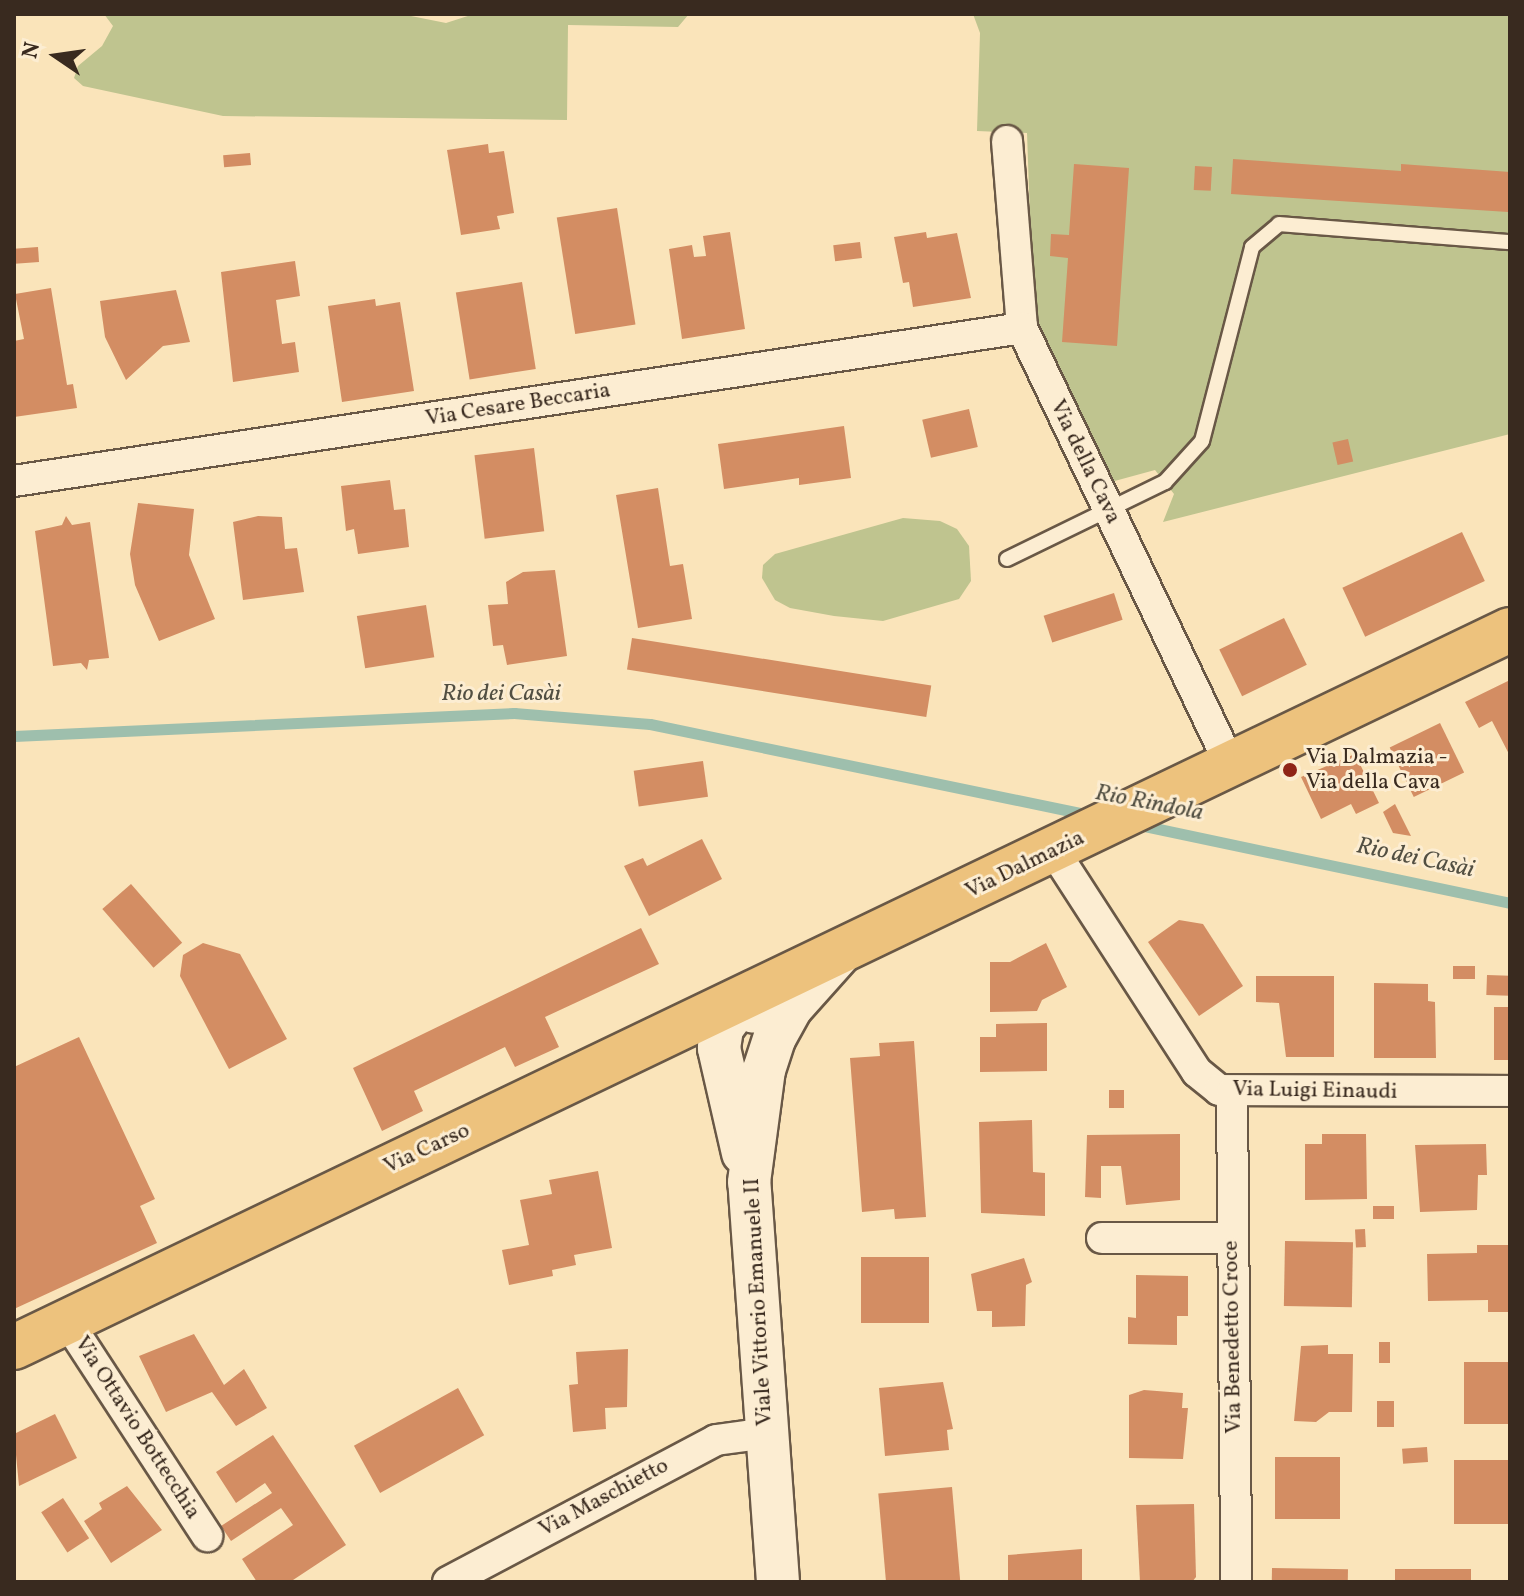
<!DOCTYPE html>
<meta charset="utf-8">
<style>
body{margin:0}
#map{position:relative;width:1524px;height:1596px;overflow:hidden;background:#fae4ba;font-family:Vollkorn,serif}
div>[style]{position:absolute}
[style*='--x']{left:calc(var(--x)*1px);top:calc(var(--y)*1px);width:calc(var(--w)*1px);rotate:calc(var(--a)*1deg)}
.green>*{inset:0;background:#bfc48f}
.stream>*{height:11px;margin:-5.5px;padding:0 5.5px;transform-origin:5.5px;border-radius:5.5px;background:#9ebfad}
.building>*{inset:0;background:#d38d63;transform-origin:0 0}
.roads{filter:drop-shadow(2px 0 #695846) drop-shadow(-2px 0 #695846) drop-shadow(0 2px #695846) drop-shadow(0 -2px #695846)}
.lane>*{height:14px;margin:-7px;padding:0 7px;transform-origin:7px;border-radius:7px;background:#fcedd2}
.street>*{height:30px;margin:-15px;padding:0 15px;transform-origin:15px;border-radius:15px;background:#fcedd2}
.secondary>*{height:42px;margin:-21px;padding:0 21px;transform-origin:21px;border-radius:21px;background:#fcedd2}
.primary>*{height:44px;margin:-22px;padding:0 22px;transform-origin:22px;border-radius:22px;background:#edc27d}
.dots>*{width:22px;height:22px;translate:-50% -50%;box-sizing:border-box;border:4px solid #fcedd2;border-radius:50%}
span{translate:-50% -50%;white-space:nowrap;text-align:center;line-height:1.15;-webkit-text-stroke:6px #fcedd2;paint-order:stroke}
.street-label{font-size:22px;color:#392a1f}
.poi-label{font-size:22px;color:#392a1f}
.left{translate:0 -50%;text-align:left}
.water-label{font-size:24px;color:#524f42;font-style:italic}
.frame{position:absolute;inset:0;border:16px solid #392a1f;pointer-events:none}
.north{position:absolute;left:16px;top:16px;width:80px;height:80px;-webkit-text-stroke:6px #fcedd2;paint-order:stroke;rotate:283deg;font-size:22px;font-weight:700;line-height:32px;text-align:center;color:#392a1f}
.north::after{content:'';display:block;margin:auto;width:28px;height:36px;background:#392a1f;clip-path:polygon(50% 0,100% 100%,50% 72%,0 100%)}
</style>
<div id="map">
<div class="green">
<i style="clip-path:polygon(104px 14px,401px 14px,446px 23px,474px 14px,689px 14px,678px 27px,568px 25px,567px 120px,223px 116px,83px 86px,74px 78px,78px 66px,102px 46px,113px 26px)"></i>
<i style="clip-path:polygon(973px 14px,1510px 14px,1510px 434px,1163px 522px,1174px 494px,1155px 470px,1111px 482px,1034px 330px,1027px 133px,977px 131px,980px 33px)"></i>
<i style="clip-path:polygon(903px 518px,940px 521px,957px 529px,969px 546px,971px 581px,959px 599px,883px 621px,834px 616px,790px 608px,775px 600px,762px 578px,763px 565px,775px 554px)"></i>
</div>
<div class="stream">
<i style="--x:14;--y:736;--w:501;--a:-2.63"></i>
<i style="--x:514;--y:713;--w:136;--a:4.6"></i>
<i style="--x:650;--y:724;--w:450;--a:11.7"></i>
<i style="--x:1135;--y:824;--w:383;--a:11.9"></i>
</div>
<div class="building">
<i style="clip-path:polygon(488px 144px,489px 153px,504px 151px,514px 213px,497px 216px,500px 229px,461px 235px,447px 150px)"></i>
<i style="left:250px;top:153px;width:12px;height:27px;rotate:85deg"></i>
<i style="clip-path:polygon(1233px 159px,1401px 171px,1401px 164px,1510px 172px,1508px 212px,1231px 194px)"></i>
<i style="clip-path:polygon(1074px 164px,1129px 168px,1117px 346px,1062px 342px,1068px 258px,1050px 256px,1051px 234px,1069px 235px)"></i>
<i style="left:1195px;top:166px;width:17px;height:24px;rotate:3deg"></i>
<i style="left:617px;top:208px;width:118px;height:61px;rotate:81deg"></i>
<i style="clip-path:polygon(730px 232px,745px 329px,682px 339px,669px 249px,692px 245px,694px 257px,706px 256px,703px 236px)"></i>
<i style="clip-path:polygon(926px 232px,927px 238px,957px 233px,971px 298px,913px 307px,909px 282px,903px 283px,894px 237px)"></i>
<i style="left:860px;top:242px;width:16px;height:27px;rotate:83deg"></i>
<i style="left:38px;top:247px;width:15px;height:24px;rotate:86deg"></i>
<i style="clip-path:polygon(295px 261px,300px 296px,276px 300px,282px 344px,295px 342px,299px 372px,233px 382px,221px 272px)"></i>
<i style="left:522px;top:282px;width:88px;height:67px;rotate:81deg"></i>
<i style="clip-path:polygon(51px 288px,67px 385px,73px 384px,77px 408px,14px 417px,14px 341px,24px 339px,15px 294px)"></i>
<i style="clip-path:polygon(176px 290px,190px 342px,163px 346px,126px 380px,105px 337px,100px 301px)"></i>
<i style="clip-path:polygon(375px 299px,376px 306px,400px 302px,414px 391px,342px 402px,328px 306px)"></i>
<i style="left:969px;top:409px;width:39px;height:48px;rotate:77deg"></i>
<i style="clip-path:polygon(844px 426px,851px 478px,799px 485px,799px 478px,724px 489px,718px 444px)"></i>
<i style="left:1348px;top:439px;width:23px;height:16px;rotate:77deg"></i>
<i style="left:534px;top:448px;width:84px;height:60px;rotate:83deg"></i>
<i style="clip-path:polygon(390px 480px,394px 510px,405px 509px,409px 547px,358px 554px,354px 529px,346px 531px,341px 486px)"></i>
<i style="clip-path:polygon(658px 488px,670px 566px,683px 564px,692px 619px,638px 628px,616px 495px)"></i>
<i style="clip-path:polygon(138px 503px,194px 509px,189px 555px,215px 619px,159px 641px,135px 585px,130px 554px)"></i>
<i style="clip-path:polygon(66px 516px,72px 525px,90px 522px,109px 658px,89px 660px,87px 670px,81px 663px,53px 666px,35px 531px,62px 525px)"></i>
<i style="clip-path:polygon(258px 516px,282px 517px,285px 549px,297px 548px,304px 592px,243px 600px,233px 522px)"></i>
<i style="left:1462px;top:532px;width:54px;height:132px;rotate:65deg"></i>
<i style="clip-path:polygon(555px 570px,567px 656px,507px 665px,503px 645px,493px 646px,488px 605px,508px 604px,506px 582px,523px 572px)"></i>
<i style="left:1114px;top:593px;width:28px;height:74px;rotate:72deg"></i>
<i style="left:426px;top:605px;width:53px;height:70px;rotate:81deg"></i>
<i style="left:1284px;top:618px;width:52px;height:72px;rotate:64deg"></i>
<i style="left:632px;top:638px;width:303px;height:32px;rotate:9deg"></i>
<i style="clip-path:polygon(1510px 680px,1510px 756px,1492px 721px,1479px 728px,1465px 702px)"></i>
<i style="left:1440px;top:723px;width:55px;height:56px;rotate:64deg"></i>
<i style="clip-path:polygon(1355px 754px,1379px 803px,1356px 814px,1351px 804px,1321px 819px,1301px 777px)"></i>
<i style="left:703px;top:761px;width:36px;height:70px;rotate:82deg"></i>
<i style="clip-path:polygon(1395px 804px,1411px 836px,1393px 833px,1383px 812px)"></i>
<i style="clip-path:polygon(702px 839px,722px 879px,649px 916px,624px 866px,643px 858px,647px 866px)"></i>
<i style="left:131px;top:884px;width:78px;height:38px;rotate:49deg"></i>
<i style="clip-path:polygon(1179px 920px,1203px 924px,1243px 986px,1199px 1016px,1148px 942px)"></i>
<i style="clip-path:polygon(641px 928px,659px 964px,545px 1017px,559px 1047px,515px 1067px,505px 1047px,414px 1091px,423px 1111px,382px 1131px,353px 1068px)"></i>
<i style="clip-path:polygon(203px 943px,240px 954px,287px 1039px,229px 1069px,180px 976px,183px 955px)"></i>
<i style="clip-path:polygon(1046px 943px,1067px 987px,1042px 1000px,1037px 1011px,990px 1012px,990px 962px,1010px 962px)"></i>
<i style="left:1453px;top:966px;width:22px;height:13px"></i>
<i style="left:1487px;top:975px;width:23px;height:20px;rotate:2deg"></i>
<i style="clip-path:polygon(1256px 976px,1334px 976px,1334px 1057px,1286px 1057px,1279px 1003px,1256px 1002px)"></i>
<i style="clip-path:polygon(1374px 983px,1428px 984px,1428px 1001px,1435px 1002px,1436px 1058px,1374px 1058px)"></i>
<i style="left:1494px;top:1007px;width:16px;height:53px"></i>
<i style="clip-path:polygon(1047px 1023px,1047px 1071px,980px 1072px,980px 1037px,996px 1037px,996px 1024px)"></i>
<i style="clip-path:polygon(79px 1037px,155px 1199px,140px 1206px,157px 1243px,14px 1309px,14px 1067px)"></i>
<i style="clip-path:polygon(914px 1041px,926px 1217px,895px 1219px,894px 1209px,862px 1212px,850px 1058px,880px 1056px,879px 1043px)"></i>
<i style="left:1109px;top:1090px;width:15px;height:18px"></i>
<i style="clip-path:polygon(1032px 1120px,1033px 1172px,1045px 1173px,1045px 1216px,981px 1213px,979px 1122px)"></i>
<i style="clip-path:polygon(1180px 1134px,1180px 1200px,1126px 1205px,1121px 1166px,1101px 1166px,1101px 1198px,1085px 1197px,1087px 1135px)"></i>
<i style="clip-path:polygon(1322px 1134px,1366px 1134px,1367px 1199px,1305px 1200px,1305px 1144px,1322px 1144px)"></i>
<i style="clip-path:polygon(1486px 1144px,1487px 1175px,1478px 1175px,1477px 1210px,1420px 1212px,1415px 1145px)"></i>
<i style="clip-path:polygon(598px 1171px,612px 1248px,574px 1255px,576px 1265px,552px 1270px,553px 1276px,509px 1285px,502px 1250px,529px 1245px,520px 1200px,552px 1194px,549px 1180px)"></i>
<i style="left:1373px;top:1206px;width:21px;height:13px"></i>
<i style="left:1365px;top:1229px;width:18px;height:10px;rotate:87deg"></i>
<i style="left:1285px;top:1241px;width:68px;height:65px;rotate:1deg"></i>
<i style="clip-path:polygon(1477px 1245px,1510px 1245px,1510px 1312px,1488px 1312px,1488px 1300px,1428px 1301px,1427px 1254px,1477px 1253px)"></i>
<i style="left:929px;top:1257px;width:66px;height:68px;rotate:90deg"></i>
<i style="clip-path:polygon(1024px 1258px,1032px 1282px,1026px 1285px,1025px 1326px,992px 1327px,992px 1311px,977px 1311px,971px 1274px)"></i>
<i style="clip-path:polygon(1136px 1275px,1188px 1276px,1188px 1316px,1177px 1316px,1177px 1345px,1128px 1344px,1128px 1317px,1136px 1318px)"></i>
<i style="clip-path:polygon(194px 1334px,224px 1385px,244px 1369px,267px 1408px,236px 1426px,212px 1392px,166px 1412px,139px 1356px)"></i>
<i style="left:1379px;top:1342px;width:11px;height:21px"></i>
<i style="clip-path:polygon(1328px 1345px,1328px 1354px,1353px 1354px,1352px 1412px,1329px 1412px,1316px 1422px,1294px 1421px,1301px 1346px)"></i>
<i style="clip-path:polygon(628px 1349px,627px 1407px,605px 1408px,606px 1429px,573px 1432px,569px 1385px,578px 1384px,576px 1352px)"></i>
<i style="left:1464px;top:1362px;width:46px;height:62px"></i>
<i style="clip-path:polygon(943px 1382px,953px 1429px,947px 1430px,949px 1450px,885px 1456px,879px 1388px)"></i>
<i style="left:458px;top:1388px;width:54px;height:119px;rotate:61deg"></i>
<i style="clip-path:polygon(1144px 1390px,1183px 1393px,1182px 1408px,1188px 1408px,1183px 1459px,1129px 1458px,1129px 1395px)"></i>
<i style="left:1377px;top:1401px;width:17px;height:26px"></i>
<i style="clip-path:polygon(55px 1414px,77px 1458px,19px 1486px,14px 1434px)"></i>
<i style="clip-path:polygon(273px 1435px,346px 1545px,290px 1582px,257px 1582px,242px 1559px,293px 1525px,281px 1508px,231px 1541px,221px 1526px,272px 1493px,265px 1483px,236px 1503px,216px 1472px)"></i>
<i style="left:1427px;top:1447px;width:15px;height:25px;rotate:86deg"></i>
<i style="left:1340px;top:1457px;width:62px;height:65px;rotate:90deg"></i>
<i style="left:1454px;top:1460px;width:56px;height:64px"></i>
<i style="clip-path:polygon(127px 1486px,162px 1530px,111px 1563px,84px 1521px,102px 1509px,99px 1503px)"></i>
<i style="left:952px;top:1487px;width:95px;height:74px;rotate:85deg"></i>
<i style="left:63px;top:1498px;width:48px;height:26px;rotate:57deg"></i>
<i style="clip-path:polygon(1194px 1504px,1196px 1577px,1192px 1582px,1140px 1582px,1136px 1505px)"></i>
<i style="clip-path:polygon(1082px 1549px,1082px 1582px,1008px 1582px,1008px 1555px)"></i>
<i style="left:1272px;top:1568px;width:76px;height:14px;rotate:1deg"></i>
<i style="left:1395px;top:1569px;width:76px;height:13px"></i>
</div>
<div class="roads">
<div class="lane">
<i style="--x:1007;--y:559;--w:176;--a:-26"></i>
<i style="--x:1165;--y:482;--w:55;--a:-47.9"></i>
<i style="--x:1202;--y:441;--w:200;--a:-75.5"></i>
<i style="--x:1252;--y:247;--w:35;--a:-40"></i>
<i style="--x:1279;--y:224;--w:232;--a:4.5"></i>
</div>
<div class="street">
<i style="--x:1007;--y:141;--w:188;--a:85.4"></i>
<i style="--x:1022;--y:328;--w:483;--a:64.5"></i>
<i style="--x:14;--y:481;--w:1020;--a:-8.63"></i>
<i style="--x:1054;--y:851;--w:263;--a:57.1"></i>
<i style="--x:1197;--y:1072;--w:28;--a:39"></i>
<i style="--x:1219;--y:1090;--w:291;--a:0.2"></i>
<i style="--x:1232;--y:1093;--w:489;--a:89.5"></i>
<i style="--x:1102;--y:1238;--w:130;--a:0"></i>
<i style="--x:67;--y:1321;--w:257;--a:56.9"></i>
<i style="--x:448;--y:1582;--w:303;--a:-27.9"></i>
<i style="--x:716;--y:1440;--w:51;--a:-7.8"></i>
</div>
<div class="secondary">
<i style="--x:743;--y:1153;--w:108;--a:-102.9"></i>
<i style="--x:719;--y:1048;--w:20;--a:-81"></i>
<i style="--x:722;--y:1028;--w:36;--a:-53"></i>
<i style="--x:744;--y:999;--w:16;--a:52"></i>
<i style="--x:778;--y:1582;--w:401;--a:-94.1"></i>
<i style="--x:749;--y:1182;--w:113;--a:-82.4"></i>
<i style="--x:764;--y:1070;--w:35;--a:-72"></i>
<i style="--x:775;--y:1037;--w:33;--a:-61"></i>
<i style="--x:791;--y:1008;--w:75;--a:-48.2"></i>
</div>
<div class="primary">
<i style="--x:14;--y:1347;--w:1659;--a:-25.61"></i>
</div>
</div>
<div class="dots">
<i style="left:1290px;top:770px;background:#8f2418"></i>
</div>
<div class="street-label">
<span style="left:518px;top:405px;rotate:-9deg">Via Cesare Beccaria</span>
<span style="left:1085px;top:462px;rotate:64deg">Via della Cava</span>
<span style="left:1025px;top:865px;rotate:-26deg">Via Dalmazia</span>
<span style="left:1315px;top:1091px;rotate:1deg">Via Luigi Einaudi</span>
<span style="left:427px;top:1149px;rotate:-25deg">Via Carso</span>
<span style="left:759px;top:1302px;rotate:-93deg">Viale Vittorio Emanuele II</span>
<span style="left:1233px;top:1337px;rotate:-91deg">Via Benedetto Croce</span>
<span style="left:137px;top:1428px;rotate:57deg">Via Ottavio Bottecchia</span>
<span style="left:604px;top:1498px;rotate:-28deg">Via Maschietto</span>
</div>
<div class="poi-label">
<span class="left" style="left:1306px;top:770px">Via Dalmazia -<br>Via della Cava</span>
</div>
<div class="water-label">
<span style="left:501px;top:695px">Rio dei Casài</span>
<span style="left:1149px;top:804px;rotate:11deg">Rio Rindola</span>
<span style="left:1415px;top:859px;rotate:12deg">Rio dei Casài</span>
</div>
<div class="frame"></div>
<div class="north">N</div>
</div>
